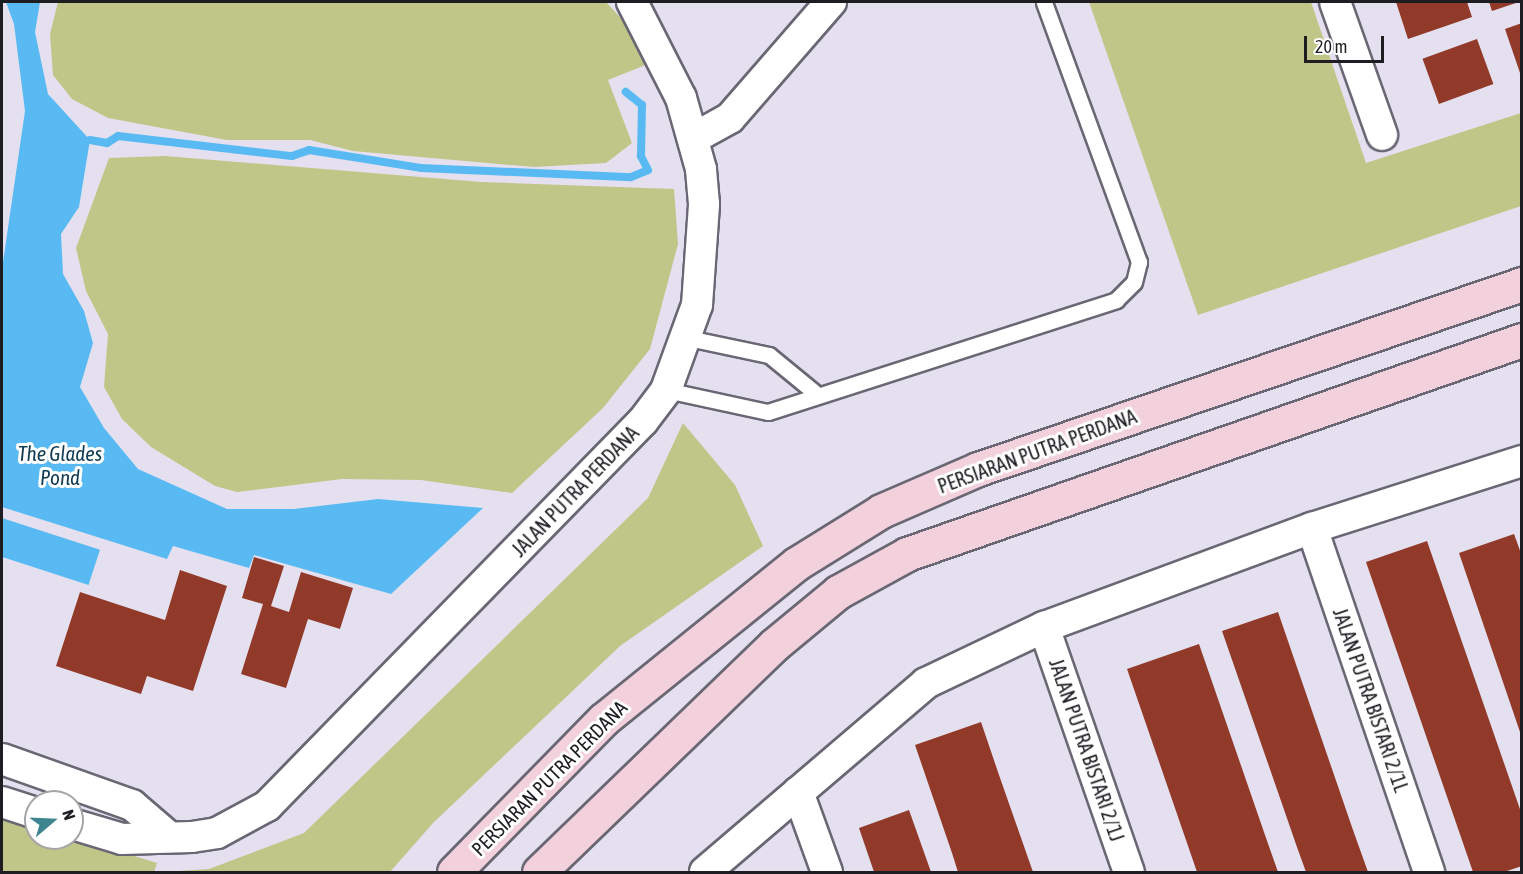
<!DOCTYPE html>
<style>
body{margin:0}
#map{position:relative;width:1523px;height:874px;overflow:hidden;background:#e4e0ef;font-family:"Asap Condensed",sans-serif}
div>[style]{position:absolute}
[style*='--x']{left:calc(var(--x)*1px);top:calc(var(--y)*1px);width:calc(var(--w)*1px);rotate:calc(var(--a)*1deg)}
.green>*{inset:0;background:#c0c687}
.water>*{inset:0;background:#59baf3;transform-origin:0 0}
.stream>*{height:8px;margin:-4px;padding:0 4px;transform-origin:4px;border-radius:4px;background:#59baf3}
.building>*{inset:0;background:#923a2a;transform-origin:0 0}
.roads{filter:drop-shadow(2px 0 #6a6774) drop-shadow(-2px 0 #6a6774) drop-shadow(0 2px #6a6774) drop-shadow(0 -2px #6a6774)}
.lane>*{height:15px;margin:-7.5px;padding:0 7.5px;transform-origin:7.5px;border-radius:7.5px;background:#fff}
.street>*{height:30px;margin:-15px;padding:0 15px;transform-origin:15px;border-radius:15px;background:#fff}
.secondary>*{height:33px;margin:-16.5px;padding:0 16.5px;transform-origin:16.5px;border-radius:16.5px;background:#f2d1dc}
span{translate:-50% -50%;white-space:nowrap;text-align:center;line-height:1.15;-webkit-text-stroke:6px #fff;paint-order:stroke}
.street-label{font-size:20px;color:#1e1d22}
.water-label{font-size:21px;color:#123c53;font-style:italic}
.frame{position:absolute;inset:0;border:3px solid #1e1d22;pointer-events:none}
.north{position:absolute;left:24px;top:790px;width:60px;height:60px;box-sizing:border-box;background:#fff;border:2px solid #a5a5a7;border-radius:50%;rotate:71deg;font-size:16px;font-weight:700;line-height:24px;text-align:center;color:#1e1d22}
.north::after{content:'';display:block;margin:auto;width:21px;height:27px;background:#3e858f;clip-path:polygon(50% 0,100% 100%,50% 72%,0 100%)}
.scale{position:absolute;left:1304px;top:36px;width:80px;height:27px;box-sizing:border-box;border:3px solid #1e1d22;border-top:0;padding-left:8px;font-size:18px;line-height:21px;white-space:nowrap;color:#1e1d22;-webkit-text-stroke:4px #fff;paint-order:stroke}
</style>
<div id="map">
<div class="green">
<i style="clip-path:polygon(58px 2px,606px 2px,629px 27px,648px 64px,608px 80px,632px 143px,606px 163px,534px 167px,353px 151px,310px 140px,227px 140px,108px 118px,72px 99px,53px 75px,50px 34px)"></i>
<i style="clip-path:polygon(1089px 2px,1311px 2px,1366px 163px,1521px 113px,1521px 206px,1198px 315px)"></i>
<i style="clip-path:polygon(165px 156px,481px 182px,674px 189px,678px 244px,650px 349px,603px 408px,512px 493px,421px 480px,342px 479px,237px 492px,215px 486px,151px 447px,122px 419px,104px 387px,108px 334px,86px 291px,76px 248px,109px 158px)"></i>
<i style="clip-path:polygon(683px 423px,735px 485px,763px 546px,620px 646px,433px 823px,390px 872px,163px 872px,209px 869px,304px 833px,648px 498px)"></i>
<i style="clip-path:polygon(2px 815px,36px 826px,36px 838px,72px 837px,157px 863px,154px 872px,2px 872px)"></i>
</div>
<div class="water">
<i style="clip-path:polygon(6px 2px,40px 2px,35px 32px,48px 94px,90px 140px,79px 207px,61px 234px,63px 274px,84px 311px,93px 343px,80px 387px,104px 428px,138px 469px,227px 509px,294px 509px,378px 499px,483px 508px,391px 594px,254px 555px,249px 568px,173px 546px,167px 559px,2px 507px,2px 269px,25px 111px,14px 24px)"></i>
<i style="left:2px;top:518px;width:103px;height:37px;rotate:18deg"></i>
</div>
<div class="stream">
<i style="--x:90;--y:140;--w:17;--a:10"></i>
<i style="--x:107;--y:143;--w:13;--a:-32"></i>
<i style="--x:118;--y:136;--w:175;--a:6.6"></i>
<i style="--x:292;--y:156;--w:18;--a:-19"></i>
<i style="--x:309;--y:150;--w:113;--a:9.1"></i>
<i style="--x:421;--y:168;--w:210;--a:2.5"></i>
<i style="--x:631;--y:177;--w:18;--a:-22"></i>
<i style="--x:648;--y:170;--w:16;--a:-117"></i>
<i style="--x:641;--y:156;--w:51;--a:-88.9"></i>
<i style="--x:642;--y:105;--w:21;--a:-141"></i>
</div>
<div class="building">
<i style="clip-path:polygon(1396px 2px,1467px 2px,1472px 17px,1408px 39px)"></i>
<i style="clip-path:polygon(1489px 2px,1519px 2px,1492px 11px)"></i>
<i style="clip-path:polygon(1522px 23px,1522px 72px,1520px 73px,1505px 29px)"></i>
<i style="left:1477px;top:39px;width:48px;height:58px;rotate:70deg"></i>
<i style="clip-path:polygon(1514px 534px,1522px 556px,1521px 735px,1459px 553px)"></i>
<i style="clip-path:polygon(1427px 541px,1522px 815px,1522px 866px,1504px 872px,1473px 872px,1366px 562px)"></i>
<i style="clip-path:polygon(254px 557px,284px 566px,271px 606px,289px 612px,301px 572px,353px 588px,340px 629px,308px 619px,286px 688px,241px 674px,263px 604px,242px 598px)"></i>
<i style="clip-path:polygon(180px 570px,227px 586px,193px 691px,147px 676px,141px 694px,56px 666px,80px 592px,165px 620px)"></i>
<i style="clip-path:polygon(1278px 612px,1353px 830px,1368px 872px,1306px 872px,1298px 850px,1222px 631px)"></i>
<i style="clip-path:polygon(1199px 644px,1265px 835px,1278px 872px,1197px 872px,1146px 724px,1127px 669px)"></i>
<i style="clip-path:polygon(981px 722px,999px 775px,1033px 872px,958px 872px,952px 853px,915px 745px)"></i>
<i style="clip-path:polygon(909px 810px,931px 872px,874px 872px,859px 828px)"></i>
</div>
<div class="roads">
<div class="lane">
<i style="--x:688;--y:338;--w:83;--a:11.9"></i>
<i style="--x:769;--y:355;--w:58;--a:39.4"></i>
<i style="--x:666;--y:390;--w:104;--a:12.2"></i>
<i style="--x:768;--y:412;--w:366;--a:-17.8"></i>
<i style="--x:1116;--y:300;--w:25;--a:-45"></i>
<i style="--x:1134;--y:282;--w:21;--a:-76"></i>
<i style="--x:1139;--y:262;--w:277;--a:-110.1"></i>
</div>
<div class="street">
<i style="--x:1335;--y:2;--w:141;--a:70.5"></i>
<i style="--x:694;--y:138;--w:41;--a:-29.1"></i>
<i style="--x:730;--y:118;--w:154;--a:-49"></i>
<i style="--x:1312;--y:528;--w:363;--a:71.2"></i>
<i style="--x:1044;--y:627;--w:259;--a:70.9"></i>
<i style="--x:2;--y:759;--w:138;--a:19.5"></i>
<i style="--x:132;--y:805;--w:48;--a:40.7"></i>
<i style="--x:798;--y:792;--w:85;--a:70.1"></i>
<i style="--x:2;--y:802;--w:36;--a:18"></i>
<i style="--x:72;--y:824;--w:52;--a:16.7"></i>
<i style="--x:122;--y:839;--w:70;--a:-1.6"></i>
<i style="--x:192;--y:837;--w:25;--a:-9"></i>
<i style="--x:217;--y:833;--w:57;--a:-28.4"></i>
<i style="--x:267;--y:806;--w:538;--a:-45.68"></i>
<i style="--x:643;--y:421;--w:39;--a:-53"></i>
<i style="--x:666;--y:390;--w:90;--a:-70"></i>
<i style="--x:697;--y:305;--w:101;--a:-86"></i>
<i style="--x:704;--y:204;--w:35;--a:-95"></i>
<i style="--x:701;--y:169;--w:74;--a:-105.7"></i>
<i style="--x:681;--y:98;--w:108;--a:-117"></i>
<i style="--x:705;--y:872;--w:291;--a:-40.5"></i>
<i style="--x:926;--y:683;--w:131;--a:-25.4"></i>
<i style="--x:1044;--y:627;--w:286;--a:-20.3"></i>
<i style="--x:1312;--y:528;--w:220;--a:-17.7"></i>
</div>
<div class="secondary">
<i style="--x:454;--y:872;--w:214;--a:-45.6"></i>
<i style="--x:604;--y:719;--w:247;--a:-38.9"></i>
<i style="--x:796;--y:564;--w:100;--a:-31.9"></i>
<i style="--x:881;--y:511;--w:106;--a:-23.4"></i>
<i style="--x:978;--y:469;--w:575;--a:-18.78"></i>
<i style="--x:539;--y:872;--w:327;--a:-44"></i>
<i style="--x:774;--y:645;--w:83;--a:-39.6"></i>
<i style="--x:838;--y:592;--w:79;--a:-28.8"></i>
<i style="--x:907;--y:554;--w:651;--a:-19.19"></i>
</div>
</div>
<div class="street-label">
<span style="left:1037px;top:451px;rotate:-20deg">PERSIARAN PUTRA PERDANA</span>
<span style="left:575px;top:491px;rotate:-46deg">JALAN PUTRA PERDANA</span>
<span style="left:1371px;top:700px;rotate:71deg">JALAN PUTRA BISTARI 2/1L</span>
<span style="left:1087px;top:750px;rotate:71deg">JALAN PUTRA BISTARI 2/1J</span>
<span style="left:549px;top:778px;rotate:-45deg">PERSIARAN PUTRA PERDANA</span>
</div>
<div class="water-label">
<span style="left:60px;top:465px">The Glades<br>Pond</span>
</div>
<div class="frame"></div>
<div class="north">N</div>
<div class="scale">20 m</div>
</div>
